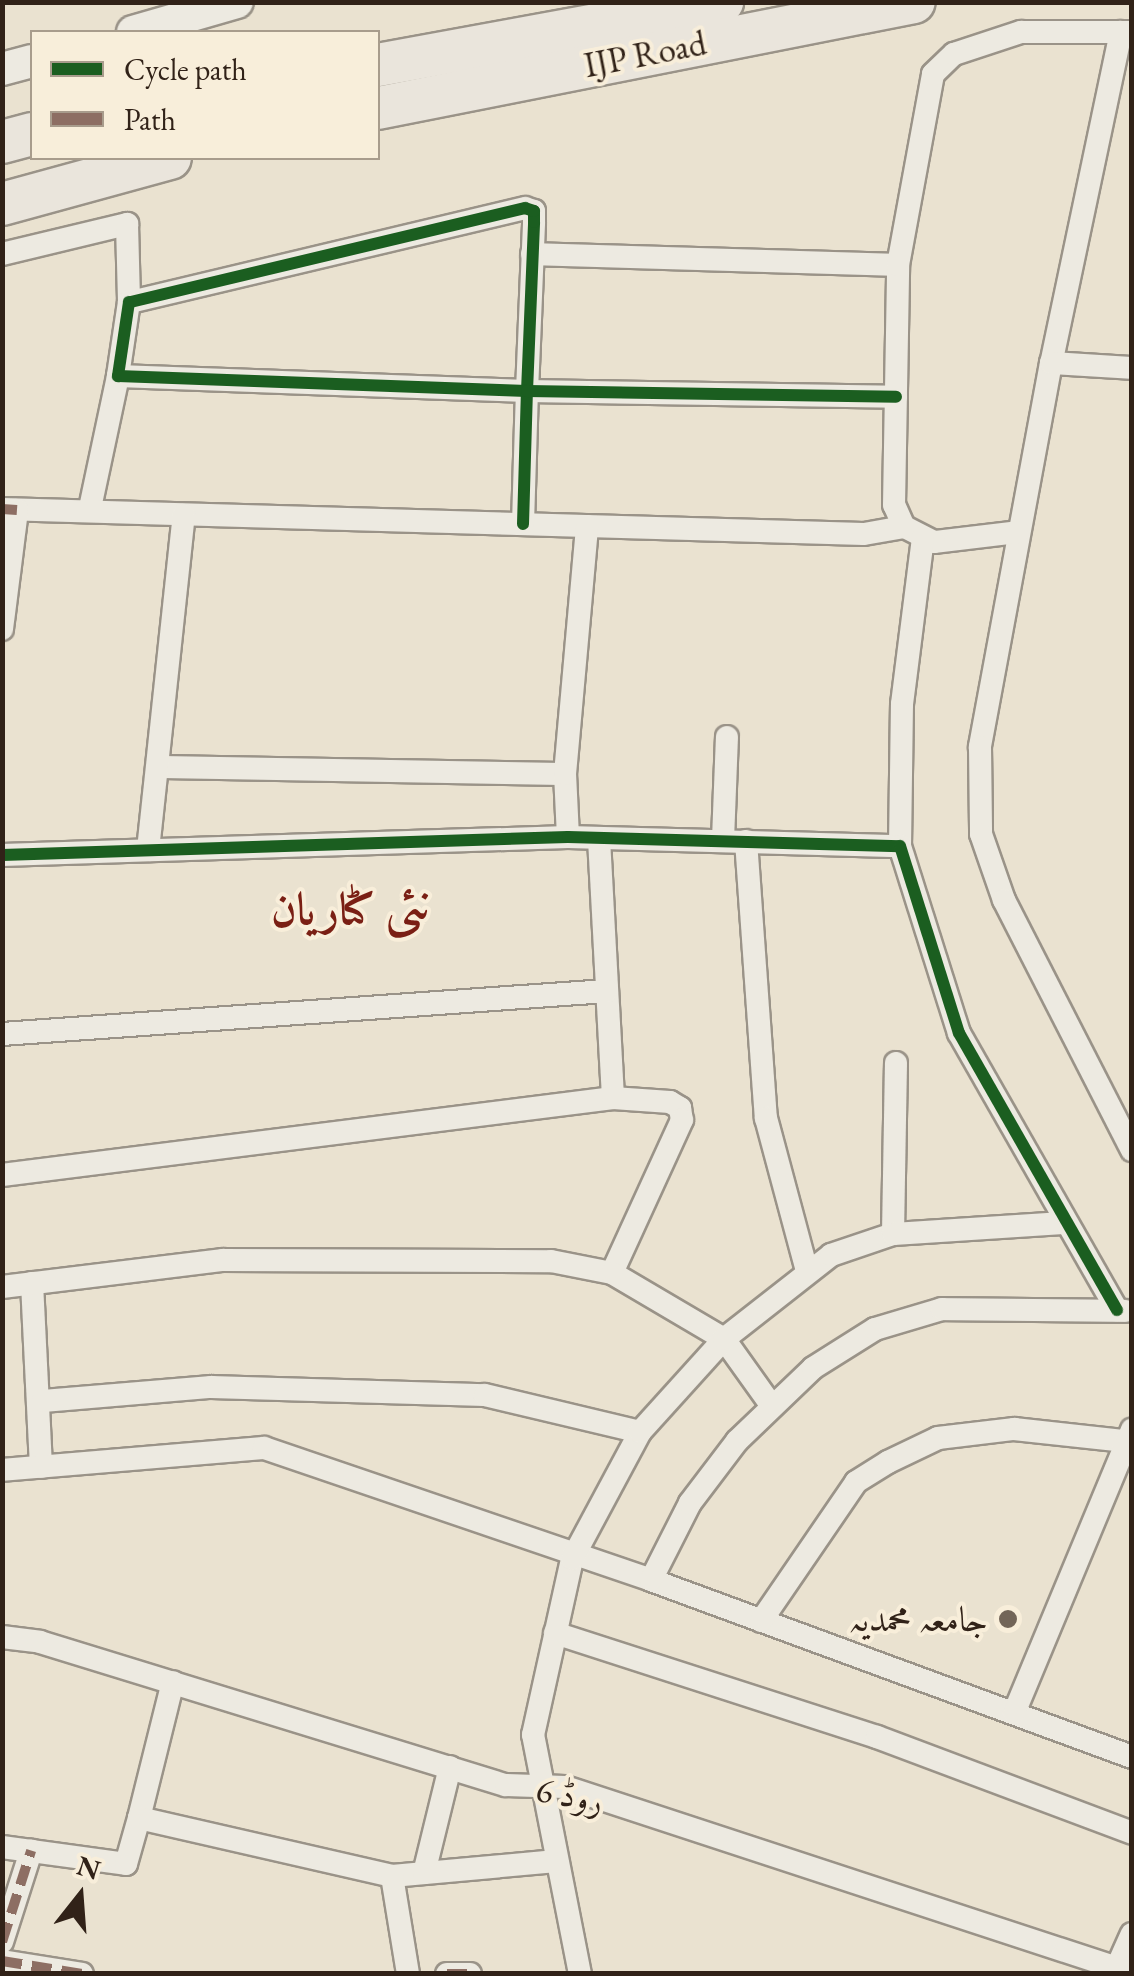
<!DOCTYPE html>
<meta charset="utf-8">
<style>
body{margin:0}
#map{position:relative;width:1134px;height:1976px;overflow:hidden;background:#eae2d0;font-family:"EB Garamond",Amiri,serif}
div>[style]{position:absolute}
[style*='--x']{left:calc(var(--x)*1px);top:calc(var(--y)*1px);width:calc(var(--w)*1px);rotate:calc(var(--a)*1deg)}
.roads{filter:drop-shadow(2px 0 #9a9388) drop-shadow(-2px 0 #9a9388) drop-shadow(0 2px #9a9388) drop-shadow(0 -2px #9a9388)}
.street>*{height:22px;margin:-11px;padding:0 11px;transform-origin:11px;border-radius:11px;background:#edeae1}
.secondary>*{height:32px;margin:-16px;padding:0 16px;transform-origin:16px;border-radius:16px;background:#edeae1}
.highway>*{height:42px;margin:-21px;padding:0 21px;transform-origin:21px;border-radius:21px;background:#eae5dc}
.quiet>*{height:10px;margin-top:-5px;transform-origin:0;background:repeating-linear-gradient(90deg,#8d6e63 0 20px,transparent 0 30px)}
.cycleway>*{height:12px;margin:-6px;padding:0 6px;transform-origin:6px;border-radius:6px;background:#1b5e20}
.dots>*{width:28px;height:28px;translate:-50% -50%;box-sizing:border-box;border:5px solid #f8eeda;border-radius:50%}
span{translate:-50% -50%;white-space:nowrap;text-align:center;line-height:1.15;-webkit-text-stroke:8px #f8eeda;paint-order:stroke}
.street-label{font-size:35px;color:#312218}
.poi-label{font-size:35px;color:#312218}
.right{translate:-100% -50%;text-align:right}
.district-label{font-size:45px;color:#7a1f14;font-weight:700}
.frame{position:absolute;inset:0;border:5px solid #312218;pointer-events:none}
.legend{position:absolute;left:30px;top:30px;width:350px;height:130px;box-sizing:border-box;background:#f8eeda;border:2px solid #a89c8c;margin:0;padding:12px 18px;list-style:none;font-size:30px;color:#312218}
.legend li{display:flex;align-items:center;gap:20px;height:50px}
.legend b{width:50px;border:2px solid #a89c8c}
.north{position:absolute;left:30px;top:1846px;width:100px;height:100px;-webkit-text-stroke:8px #f8eeda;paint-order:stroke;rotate:17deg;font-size:28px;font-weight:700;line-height:40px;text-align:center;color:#312218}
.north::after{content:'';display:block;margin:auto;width:35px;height:45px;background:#312218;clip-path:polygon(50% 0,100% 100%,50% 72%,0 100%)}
</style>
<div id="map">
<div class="roads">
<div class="street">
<i style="--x:1121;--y:32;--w:338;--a:101.9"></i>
<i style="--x:1051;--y:363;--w:391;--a:100.5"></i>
<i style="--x:980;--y:747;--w:87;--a:89.3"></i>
<i style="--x:981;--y:834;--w:70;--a:70.8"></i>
<i style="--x:1004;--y:900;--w:281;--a:62.9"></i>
<i style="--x:2;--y:254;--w:129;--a:-13.5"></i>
<i style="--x:127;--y:224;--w:78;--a:88.5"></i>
<i style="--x:532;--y:254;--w:366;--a:1.7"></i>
<i style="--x:1051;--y:363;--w:81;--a:3.5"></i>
<i style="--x:90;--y:508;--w:135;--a:-78"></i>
<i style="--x:2;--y:509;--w:862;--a:1.66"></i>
<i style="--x:864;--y:534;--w:41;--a:-9.9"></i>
<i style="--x:523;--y:524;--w:133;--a:-88.3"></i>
<i style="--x:527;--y:391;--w:169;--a:-87.6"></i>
<i style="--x:534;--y:222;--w:11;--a:-90"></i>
<i style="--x:534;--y:211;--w:9;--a:-162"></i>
<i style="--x:525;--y:208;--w:407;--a:166.6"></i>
<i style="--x:129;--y:302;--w:75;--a:98.5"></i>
<i style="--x:118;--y:376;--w:409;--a:2.1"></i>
<i style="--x:527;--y:391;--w:369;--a:0.9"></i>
<i style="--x:1018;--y:532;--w:85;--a:173.2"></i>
<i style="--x:934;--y:542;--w:34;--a:-153"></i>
<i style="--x:904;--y:527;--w:24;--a:-114"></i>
<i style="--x:894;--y:505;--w:240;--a:-89"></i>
<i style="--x:898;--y:265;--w:194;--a:-79.6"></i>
<i style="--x:933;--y:74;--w:29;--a:-44"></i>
<i style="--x:954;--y:54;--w:71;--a:-18.2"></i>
<i style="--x:1021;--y:32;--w:111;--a:0"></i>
<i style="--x:2;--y:629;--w:120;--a:-82.8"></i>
<i style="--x:159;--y:767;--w:406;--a:1"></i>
<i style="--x:568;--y:837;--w:63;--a:-92.7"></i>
<i style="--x:565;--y:774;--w:249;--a:-84.9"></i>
<i style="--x:599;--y:839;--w:259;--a:86.9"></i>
<i style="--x:723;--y:840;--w:103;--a:-87.8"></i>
<i style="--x:746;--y:841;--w:278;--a:85.9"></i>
<i style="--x:766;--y:1118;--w:158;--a:75"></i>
<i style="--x:900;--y:846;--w:142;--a:-89.2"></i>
<i style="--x:902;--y:704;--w:168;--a:-82.8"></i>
<i style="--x:148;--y:850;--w:337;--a:-83.9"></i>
<i style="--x:2;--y:855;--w:566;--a:-1.82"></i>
<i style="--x:568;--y:837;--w:332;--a:1.6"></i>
<i style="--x:900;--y:846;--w:196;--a:72.5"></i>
<i style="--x:959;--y:1033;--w:319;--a:60.3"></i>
<i style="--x:2;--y:1034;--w:606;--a:-4.07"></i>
<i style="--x:2;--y:1175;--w:616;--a:-7.18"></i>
<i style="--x:613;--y:1098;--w:57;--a:4"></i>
<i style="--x:670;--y:1102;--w:12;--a:31"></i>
<i style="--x:680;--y:1108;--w:12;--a:81"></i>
<i style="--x:682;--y:1120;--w:168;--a:114.6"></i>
<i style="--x:893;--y:1234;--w:171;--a:-89"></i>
<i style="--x:32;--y:1283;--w:184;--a:87.2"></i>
<i style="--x:2;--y:1287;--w:223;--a:-7"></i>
<i style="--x:223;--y:1260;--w:328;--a:0.2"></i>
<i style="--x:551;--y:1261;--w:62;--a:11.1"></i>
<i style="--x:612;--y:1273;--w:130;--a:30.5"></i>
<i style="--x:724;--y:1339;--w:81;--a:54.5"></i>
<i style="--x:43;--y:1401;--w:169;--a:-4.8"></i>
<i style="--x:211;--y:1387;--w:274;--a:1.7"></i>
<i style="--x:485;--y:1395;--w:159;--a:13.4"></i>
<i style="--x:2;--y:1470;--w:263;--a:-4.8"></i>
<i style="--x:264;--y:1448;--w:409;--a:18.8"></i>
<i style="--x:651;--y:1580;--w:513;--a:20.2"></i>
<i style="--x:651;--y:1580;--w:86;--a:-63.1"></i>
<i style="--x:690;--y:1503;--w:78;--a:-52.8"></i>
<i style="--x:737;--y:1441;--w:105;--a:-43.8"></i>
<i style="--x:813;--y:1368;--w:73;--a:-32.2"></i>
<i style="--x:875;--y:1329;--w:70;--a:-16.6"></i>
<i style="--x:942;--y:1309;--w:183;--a:0.6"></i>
<i style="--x:761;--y:1621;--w:168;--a:-55.6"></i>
<i style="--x:856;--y:1482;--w:38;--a:-32"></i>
<i style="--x:888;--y:1462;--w:55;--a:-25.6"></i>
<i style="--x:938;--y:1438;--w:77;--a:-6.8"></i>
<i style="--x:1014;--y:1429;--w:112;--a:6.2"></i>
<i style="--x:555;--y:1633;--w:338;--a:17.9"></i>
<i style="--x:877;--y:1737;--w:272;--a:20.6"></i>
<i style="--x:2;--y:1637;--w:38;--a:7"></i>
<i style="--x:40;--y:1642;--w:487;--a:17.1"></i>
<i style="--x:506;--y:1785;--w:59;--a:1.9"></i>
<i style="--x:565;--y:1787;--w:597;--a:18.16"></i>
<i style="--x:1014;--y:1713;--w:307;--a:-67.4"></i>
<i style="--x:139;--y:1818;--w:140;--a:-76"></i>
<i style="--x:2;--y:1847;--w:125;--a:7.8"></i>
<i style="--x:126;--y:1864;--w:48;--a:-74.2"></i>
<i style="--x:139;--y:1818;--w:260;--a:12.9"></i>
<i style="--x:392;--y:1876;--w:165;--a:-5.2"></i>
<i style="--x:424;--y:1873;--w:109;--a:-76.2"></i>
<i style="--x:392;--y:1876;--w:99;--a:80.7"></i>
<i style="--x:2;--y:1942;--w:96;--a:-72.3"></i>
<i style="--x:2;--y:1961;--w:81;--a:9.2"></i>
<i style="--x:1117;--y:1967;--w:36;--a:-66"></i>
<i style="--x:447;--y:1974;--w:23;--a:0"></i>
<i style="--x:580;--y:1974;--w:244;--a:-101.1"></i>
<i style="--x:533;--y:1735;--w:180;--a:-77.5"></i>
<i style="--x:572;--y:1559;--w:144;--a:-61.8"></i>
<i style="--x:640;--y:1432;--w:125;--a:-47.9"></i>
<i style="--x:724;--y:1339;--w:136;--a:-38.1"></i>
<i style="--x:831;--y:1255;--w:65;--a:-18.7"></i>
<i style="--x:893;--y:1234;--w:171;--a:-3.7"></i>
</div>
<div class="secondary">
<i style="--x:133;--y:32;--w:108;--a:-16.1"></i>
<i style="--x:2;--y:69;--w:31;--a:-15"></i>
</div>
<div class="highway">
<i style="--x:378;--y:65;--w:350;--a:-10.4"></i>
<i style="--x:378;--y:108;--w:546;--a:-11.19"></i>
<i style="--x:2;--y:142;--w:31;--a:-15"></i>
<i style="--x:2;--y:204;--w:174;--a:-15.3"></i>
</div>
</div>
<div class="quiet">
<i style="--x:2;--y:509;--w:15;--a:4"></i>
<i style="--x:2;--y:1942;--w:96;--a:-72.3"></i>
<i style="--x:2;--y:1961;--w:81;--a:9.2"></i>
<i style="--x:447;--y:1974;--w:23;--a:0"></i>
</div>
<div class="cycleway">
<i style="--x:523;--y:524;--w:133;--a:-88.3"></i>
<i style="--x:527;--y:391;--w:169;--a:-87.6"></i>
<i style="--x:534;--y:222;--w:11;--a:-90"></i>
<i style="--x:534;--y:211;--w:9;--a:-162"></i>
<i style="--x:525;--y:208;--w:407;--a:166.6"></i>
<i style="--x:129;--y:302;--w:75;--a:98.5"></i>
<i style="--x:118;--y:376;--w:409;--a:2.1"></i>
<i style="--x:527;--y:391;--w:369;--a:0.9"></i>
<i style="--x:2;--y:855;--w:566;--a:-1.82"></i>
<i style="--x:568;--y:837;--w:332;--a:1.6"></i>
<i style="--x:900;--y:846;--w:196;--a:72.5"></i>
<i style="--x:959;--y:1033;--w:319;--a:60.3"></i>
</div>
<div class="dots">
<i style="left:1008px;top:1619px;background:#726558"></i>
</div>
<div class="street-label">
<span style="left:645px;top:54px;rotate:-11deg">IJP Road</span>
<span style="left:570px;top:1795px;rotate:11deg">روڈ 6</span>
</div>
<div class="poi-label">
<span class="right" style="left:988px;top:1619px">جامعہ محمدیہ</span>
</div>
<div class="district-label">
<span style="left:351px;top:909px">نئی کٹاریان</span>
</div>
<div class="frame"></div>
<ul class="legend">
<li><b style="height:12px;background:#1b5e20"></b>Cycle path</li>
<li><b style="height:12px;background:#8d6e63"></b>Path</li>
</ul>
<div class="north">N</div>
</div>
